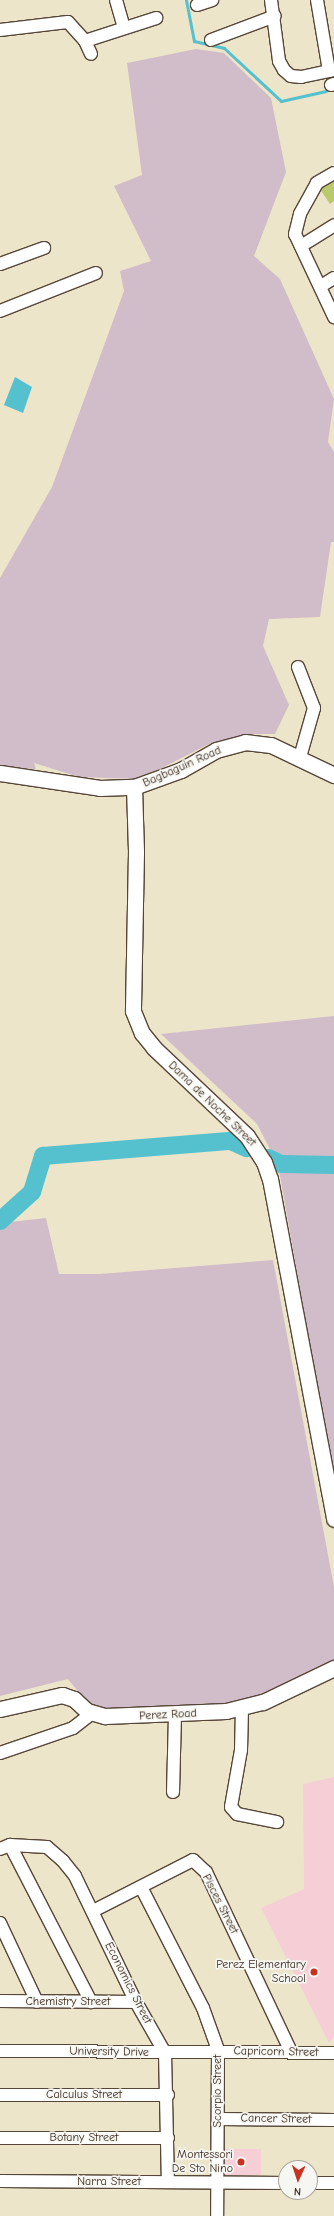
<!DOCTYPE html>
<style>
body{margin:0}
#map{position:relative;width:334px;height:2216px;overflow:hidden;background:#ede5c9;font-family:"Comic Neue",sans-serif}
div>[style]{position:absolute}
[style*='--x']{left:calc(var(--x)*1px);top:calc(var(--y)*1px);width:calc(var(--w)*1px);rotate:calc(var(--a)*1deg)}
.built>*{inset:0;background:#f6cfd6;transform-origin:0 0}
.industrial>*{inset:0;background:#d1bdc9}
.green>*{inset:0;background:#bac96b}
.water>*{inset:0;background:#55c1cf}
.stream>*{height:3px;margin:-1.5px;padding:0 1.5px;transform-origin:1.5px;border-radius:1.5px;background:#55c1cf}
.river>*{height:18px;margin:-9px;padding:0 9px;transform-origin:9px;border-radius:9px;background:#55c1cf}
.roads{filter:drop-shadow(1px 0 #564638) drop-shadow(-1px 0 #564638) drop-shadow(0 1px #564638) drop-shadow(0 -1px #564638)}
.minor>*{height:12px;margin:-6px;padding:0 6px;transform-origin:6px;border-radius:6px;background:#fff}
.tertiary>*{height:15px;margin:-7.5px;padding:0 7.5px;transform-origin:7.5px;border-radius:7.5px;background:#fff}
.dots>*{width:11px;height:11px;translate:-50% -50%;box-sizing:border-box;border:2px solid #f6f6f2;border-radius:50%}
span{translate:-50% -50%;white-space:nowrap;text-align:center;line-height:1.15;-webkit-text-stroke:3.5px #f6f6f2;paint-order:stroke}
.street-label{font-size:12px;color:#3b2a1e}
.poi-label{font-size:12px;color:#3b2a1e}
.right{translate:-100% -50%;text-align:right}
.north{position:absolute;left:278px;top:2160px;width:40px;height:40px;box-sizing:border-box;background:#f6f6f2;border:1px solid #aba49d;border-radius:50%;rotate:183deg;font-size:11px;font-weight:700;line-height:16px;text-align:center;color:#3b2a1e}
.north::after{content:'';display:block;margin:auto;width:14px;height:18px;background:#c8321e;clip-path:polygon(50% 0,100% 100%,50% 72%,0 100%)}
</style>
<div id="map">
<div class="built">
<i style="clip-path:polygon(334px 1777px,334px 2037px,329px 2043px,261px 1908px,304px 1889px,303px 1784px)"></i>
<i style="left:221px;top:2149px;width:40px;height:26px"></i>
</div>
<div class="industrial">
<i style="clip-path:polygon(196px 49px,224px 53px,271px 98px,286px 172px,254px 256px,280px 279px,334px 399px,328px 442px,334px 452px,334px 542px,331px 542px,320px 617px,269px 619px,263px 646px,289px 705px,275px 734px,252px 734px,211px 743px,140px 779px,79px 777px,34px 763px,36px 769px,0 767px,0 578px,52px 487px,124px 291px,120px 271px,151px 261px,114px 186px,142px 175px,127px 63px)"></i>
<i style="clip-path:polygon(334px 1016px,334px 1159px,275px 1159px,257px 1124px,161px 1034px)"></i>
<i style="clip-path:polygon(279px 1170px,334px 1170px,334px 1477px,297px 1272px)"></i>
<i style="clip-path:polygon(46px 1218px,59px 1274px,100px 1274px,273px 1260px,334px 1587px,334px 1663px,266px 1701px,92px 1709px,68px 1679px,0 1696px,0 1223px)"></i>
</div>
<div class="green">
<i style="clip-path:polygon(334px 180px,334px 201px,330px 204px,320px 189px)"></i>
</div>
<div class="water">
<i style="clip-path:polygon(15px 377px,32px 387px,23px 413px,4px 405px)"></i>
</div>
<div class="stream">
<i style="--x:186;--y:0;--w:42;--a:79"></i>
<i style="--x:194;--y:41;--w:31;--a:13"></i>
<i style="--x:224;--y:48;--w:78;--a:42.9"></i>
<i style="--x:281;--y:101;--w:46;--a:-12.5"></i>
</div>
<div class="river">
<i style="--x:268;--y:1158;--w:14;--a:25"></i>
<i style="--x:281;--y:1164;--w:53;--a:1.1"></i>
<i style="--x:0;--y:1221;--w:43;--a:-42.2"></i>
<i style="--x:32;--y:1192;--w:38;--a:-73"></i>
<i style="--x:43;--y:1156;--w:189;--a:-4.6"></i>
<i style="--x:231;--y:1141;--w:17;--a:25"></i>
</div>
<div class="roads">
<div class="minor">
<i style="--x:116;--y:0;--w:29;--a:74"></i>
<i style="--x:271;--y:0;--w:62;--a:82.5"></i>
<i style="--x:279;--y:61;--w:10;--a:61"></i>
<i style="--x:284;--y:70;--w:9;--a:41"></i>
<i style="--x:291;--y:76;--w:10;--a:6"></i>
<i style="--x:301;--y:77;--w:34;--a:-12"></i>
<i style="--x:317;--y:0;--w:72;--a:80.4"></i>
<i style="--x:197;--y:5;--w:16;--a:-18"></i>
<i style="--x:0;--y:30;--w:68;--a:-6.7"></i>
<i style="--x:68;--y:22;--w:25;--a:48"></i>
<i style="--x:85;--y:41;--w:14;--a:65"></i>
<i style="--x:211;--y:40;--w:68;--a:-20.6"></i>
<i style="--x:85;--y:41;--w:75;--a:-17.9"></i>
<i style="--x:331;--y:85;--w:3;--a:-18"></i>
<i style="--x:334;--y:173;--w:20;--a:150"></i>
<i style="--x:317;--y:183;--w:35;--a:119"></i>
<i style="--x:300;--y:214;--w:21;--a:104"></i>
<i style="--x:295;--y:234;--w:92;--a:64.8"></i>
<i style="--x:301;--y:246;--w:39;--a:-32"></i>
<i style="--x:0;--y:264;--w:47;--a:-20"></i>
<i style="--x:321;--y:286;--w:15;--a:-32"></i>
<i style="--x:0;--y:311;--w:103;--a:-21.6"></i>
<i style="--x:298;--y:667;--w:44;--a:68.7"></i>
<i style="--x:314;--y:708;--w:51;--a:105.9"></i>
<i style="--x:242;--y:1709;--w:41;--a:91.4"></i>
<i style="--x:241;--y:1750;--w:58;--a:100"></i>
<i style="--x:231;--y:1807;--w:9;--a:49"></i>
<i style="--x:237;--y:1814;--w:41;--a:11.3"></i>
<i style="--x:0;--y:1753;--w:77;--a:-18.9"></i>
<i style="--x:73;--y:1728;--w:24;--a:-38"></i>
<i style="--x:173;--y:1792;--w:78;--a:-88.5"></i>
<i style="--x:10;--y:1845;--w:177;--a:62.7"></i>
<i style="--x:0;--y:1849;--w:11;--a:-22"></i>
<i style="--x:10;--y:1845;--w:37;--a:3"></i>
<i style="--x:47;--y:1847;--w:21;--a:41"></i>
<i style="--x:63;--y:1861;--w:19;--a:51"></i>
<i style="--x:75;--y:1876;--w:140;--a:64.2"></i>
<i style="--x:136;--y:2002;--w:59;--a:60.4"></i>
<i style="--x:165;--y:2053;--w:129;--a:88.7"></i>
<i style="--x:141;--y:1887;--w:136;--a:62.9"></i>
<i style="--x:203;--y:2008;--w:45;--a:70.3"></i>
<i style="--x:218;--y:2050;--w:166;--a:90.3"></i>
<i style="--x:93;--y:1911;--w:112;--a:-27"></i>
<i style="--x:193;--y:1860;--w:18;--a:43"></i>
<i style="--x:206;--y:1872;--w:199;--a:64.7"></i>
<i style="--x:0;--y:1923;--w:87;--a:64.9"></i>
<i style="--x:0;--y:2001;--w:136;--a:0.4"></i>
<i style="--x:0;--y:2051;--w:334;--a:0.3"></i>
<i style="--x:0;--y:2095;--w:168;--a:0"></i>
<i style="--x:218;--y:2119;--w:116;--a:0.5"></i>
<i style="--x:0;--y:2138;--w:168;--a:0"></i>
<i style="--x:0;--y:2181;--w:286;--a:0.4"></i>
<i style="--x:310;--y:2183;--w:24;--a:0"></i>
</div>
<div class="tertiary">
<i style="--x:0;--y:773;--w:101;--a:8.5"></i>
<i style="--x:100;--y:788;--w:34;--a:-2"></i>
<i style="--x:134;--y:787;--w:50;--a:-19.9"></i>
<i style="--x:181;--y:770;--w:40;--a:-29.7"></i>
<i style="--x:216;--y:750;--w:30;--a:-15"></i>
<i style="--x:245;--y:742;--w:26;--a:7"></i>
<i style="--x:271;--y:745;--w:70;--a:25.5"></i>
<i style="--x:134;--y:787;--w:65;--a:88.2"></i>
<i style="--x:136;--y:852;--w:159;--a:91.1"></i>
<i style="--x:133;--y:1011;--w:24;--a:68"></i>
<i style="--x:142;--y:1033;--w:19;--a:51"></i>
<i style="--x:154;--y:1048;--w:128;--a:43.4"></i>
<i style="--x:247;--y:1136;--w:31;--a:57"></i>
<i style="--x:264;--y:1162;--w:18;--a:71"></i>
<i style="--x:270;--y:1179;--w:346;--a:79.3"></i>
<i style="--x:0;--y:1709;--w:64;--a:-12.7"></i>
<i style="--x:62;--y:1695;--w:13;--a:18"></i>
<i style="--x:74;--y:1699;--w:18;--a:43"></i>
<i style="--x:87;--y:1711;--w:19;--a:16"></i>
<i style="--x:105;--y:1716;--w:121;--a:-2.4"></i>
<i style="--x:226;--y:1711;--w:38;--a:-14"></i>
<i style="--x:263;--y:1702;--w:79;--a:-25.6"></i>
</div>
</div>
<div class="dots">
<i style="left:314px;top:1972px;background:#c8321e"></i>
<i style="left:241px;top:2162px;background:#c8321e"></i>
</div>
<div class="street-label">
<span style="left:182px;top:767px;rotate:-24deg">Bagbaguin Road</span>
<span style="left:212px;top:1104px;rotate:44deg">Dama de Noche Street</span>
<span style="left:168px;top:1715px;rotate:-3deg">Perez Road</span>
<span style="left:220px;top:1904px;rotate:63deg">Pisces Street</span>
<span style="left:128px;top:1983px;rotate:63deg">Economics Street</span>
<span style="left:68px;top:2002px">Chemistry Street</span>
<span style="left:109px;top:2052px;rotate:1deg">University Drive</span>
<span style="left:276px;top:2052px;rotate:1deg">Capricorn Street</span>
<span style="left:218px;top:2091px;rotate:-90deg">Scorpio Street</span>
<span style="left:84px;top:2095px">Calculus Street</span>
<span style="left:276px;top:2119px;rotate:1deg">Cancer Street</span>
<span style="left:84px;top:2138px">Botany Street</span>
<span style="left:109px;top:2182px">Narra Street</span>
</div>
<div class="poi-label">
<span class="right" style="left:306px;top:1972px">Perez Elementary<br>School</span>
<span class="right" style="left:233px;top:2162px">Montessori<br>De Sto Nino</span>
</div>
<div class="north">N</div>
</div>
